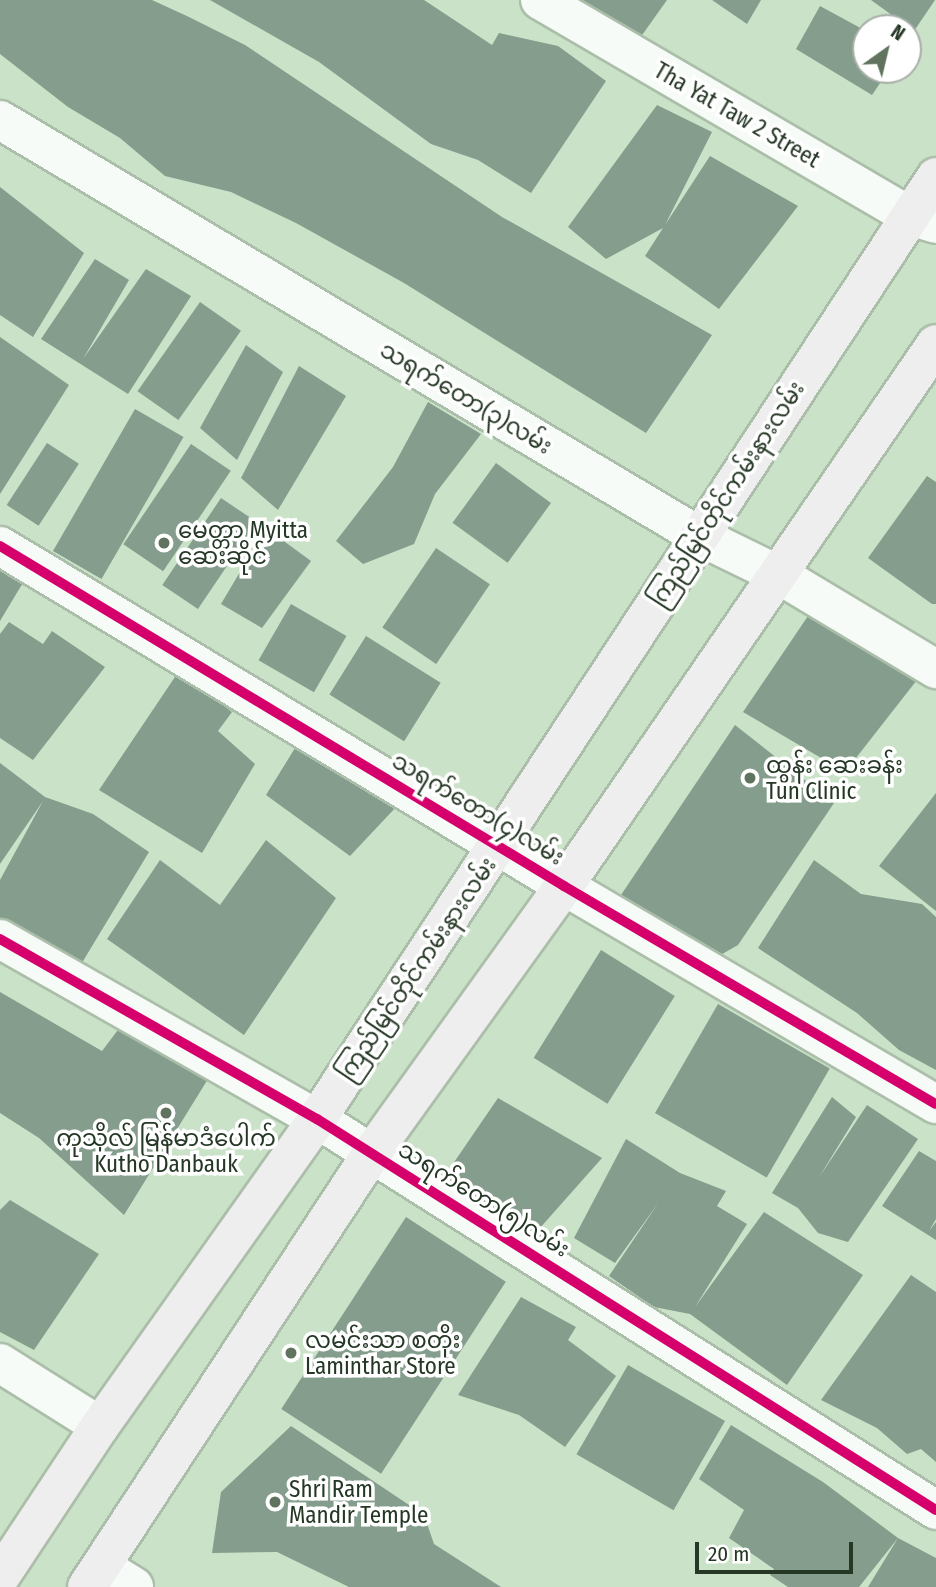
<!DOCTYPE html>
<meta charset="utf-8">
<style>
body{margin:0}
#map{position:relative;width:936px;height:1587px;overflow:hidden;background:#cae2c8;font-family:"Fira Sans Condensed","Noto Sans Myanmar",sans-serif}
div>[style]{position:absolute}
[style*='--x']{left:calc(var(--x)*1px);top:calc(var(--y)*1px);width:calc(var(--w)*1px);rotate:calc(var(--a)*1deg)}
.building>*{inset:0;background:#849d8c;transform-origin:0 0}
.roads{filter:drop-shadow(2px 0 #abbea9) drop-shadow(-2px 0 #abbea9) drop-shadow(0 2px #abbea9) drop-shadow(0 -2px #abbea9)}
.street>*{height:38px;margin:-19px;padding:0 19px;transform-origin:19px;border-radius:19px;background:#f7fbf7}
.primary>*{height:38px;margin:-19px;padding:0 19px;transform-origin:19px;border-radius:19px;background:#efeeef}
.cycleway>*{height:10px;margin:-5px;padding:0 5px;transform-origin:5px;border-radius:5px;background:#d6006c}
.dots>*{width:19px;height:19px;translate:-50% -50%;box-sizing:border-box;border:4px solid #fff;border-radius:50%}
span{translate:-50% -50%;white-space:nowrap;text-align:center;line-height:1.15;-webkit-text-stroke:7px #fff;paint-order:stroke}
.street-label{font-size:23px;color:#253725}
.poi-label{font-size:23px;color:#253725}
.left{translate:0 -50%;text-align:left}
.north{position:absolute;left:852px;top:14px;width:70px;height:70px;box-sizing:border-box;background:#fff;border:2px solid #a8afa8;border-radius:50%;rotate:34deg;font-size:19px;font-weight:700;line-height:28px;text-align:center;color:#253725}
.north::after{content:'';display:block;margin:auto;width:24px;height:32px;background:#5f735e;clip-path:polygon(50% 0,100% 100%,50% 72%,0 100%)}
.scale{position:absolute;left:695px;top:1542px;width:158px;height:32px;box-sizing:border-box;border:4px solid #253725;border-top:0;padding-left:9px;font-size:21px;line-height:24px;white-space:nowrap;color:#253725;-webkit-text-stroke:5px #fff;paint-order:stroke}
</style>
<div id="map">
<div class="building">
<i style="clip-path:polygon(0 0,152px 0,189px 17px,245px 45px,502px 217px,712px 335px,646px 433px,404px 283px,296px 223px,231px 192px,165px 176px,120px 138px,68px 107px,0 54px)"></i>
<i style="clip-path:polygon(210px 0,424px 0,492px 45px,499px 33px,558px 46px,606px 81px,531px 193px,478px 160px,431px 144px,319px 62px)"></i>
<i style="clip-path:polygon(574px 0,667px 0,640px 38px)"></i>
<i style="clip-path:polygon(712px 0,761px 0,747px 24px)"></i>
<i style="clip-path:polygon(871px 0,935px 0,914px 31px)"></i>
<i style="clip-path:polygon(820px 6px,866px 31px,866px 70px,889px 70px,872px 95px,796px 49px)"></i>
<i style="clip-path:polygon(657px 105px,712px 132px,665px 225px,710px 156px,798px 206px,719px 309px,645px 256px,663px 228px,606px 259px,568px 227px)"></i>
<i style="clip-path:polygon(0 187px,84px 253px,33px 337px,0 315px)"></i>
<i style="clip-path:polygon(95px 259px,129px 280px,83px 359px,146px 269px,191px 296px,128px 394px,41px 339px)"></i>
<i style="left:200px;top:302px;width:50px;height:109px;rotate:35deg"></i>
<i style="clip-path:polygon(0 337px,69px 385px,0 494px)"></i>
<i style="clip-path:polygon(246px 345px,283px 372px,237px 460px,200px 428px)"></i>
<i style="clip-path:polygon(299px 366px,346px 396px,278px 510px,241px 478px)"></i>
<i style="clip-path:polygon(428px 402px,481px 434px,435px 494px,414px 544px,363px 564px,336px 541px,393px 467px)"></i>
<i style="left:135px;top:409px;width:56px;height:164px;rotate:30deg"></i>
<i style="left:47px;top:443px;width:38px;height:74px;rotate:33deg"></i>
<i style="left:191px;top:444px;width:48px;height:121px;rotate:34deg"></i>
<i style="left:496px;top:463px;width:68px;height:74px;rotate:36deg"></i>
<i style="clip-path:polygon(927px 476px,936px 482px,936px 604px,932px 604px,868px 558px)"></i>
<i style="left:221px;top:498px;width:43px;height:105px;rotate:34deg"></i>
<i style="clip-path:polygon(266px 528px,311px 561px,262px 628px,221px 604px)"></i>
<i style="left:436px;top:548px;width:65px;height:96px;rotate:34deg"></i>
<i style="clip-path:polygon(0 568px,24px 581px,0 621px)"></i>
<i style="left:291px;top:604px;width:64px;height:65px;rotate:30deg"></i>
<i style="clip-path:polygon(808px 616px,924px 671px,845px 772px,743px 712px)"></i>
<i style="clip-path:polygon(9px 622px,43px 644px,52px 631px,105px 667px,33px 760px,0 738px,0 634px)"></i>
<i style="left:366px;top:636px;width:88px;height:69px;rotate:32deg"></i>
<i style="clip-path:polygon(179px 671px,232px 712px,218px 731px,255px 764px,202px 853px,99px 790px)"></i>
<i style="clip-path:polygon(735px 725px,834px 803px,738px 945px,717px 957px,621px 895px)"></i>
<i style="clip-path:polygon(300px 740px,398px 805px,350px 856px,266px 795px)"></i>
<i style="clip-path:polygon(0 763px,45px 797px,93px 814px,149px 852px,80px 966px,0 921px,0 880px,43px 801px,0 864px)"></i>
<i style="clip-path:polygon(936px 793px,936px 911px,879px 866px)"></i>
<i style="clip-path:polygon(266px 840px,336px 898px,244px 1035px,107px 939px,160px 860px,220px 905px)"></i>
<i style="clip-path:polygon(814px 860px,861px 894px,922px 904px,936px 917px,936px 1070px,899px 1050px,857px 1013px,758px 948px)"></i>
<i style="left:601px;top:950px;width:87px;height:127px;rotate:32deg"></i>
<i style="clip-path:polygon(0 992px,102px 1051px,121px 1026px,216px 1066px,124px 1215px,39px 1138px,0 1113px)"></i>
<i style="left:718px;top:1004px;width:129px;height:126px;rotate:30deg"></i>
<i style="clip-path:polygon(832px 1097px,856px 1117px,818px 1179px,867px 1105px,918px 1139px,848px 1242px,818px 1233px,798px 1208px,772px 1193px)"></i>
<i style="clip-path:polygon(498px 1098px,602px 1158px,532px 1237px,446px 1174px)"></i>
<i style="clip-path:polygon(626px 1139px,680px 1173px,726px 1191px,717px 1206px,747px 1224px,695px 1307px,764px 1212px,863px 1275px,787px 1385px,690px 1314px,654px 1307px,609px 1276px,659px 1202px,615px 1263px,574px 1238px)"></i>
<i style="clip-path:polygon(919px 1151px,936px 1161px,936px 1219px,929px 1231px,936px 1222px,936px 1240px,882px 1206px)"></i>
<i style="clip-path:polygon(10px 1200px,99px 1254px,34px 1350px,0 1332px,0 1210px)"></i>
<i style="left:406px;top:1217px;width:119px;height:229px;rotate:33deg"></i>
<i style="clip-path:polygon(911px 1275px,936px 1292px,936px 1462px,921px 1449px,907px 1454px,877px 1428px,821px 1400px)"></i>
<i style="clip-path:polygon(521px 1297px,576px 1327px,568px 1340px,616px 1376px,565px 1447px,519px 1415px,458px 1395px)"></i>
<i style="left:628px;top:1365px;width:112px;height:103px;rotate:30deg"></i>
<i style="clip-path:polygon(731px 1425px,823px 1482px,898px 1538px,936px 1558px,936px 1587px,868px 1587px,898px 1538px,859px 1587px,788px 1587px,770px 1575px,774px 1569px,729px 1538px,744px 1510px,699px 1479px)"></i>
<i style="clip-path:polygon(291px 1426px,424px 1515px,434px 1544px,501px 1587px,349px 1587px,277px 1552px,212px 1553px,221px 1492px)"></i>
</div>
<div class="roads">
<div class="street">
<i style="--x:540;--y:0;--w:428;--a:30.3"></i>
<i style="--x:910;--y:216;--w:27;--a:17"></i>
<i style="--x:0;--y:120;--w:813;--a:30.76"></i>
<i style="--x:699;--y:536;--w:91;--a:26"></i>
<i style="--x:781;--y:576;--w:181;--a:31"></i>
<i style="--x:0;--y:546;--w:659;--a:31.08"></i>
<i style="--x:564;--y:886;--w:431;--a:30.4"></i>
<i style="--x:0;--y:939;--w:365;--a:29.6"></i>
<i style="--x:317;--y:1119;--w:732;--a:32.28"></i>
<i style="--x:0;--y:1363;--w:118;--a:32.2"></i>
<i style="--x:101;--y:1566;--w:39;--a:32"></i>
</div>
<div class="primary">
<i style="--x:0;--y:1577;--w:181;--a:-56.5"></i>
<i style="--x:100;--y:1426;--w:376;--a:-54.7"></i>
<i style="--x:317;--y:1119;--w:1127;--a:-56.69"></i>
<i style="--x:87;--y:1587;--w:519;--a:-56.71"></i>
<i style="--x:372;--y:1153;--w:329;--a:-54.3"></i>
<i style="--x:564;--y:886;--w:657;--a:-55.54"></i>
</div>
</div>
<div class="cycleway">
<i style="--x:0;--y:546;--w:659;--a:31.08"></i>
<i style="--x:564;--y:886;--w:431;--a:30.4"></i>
<i style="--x:0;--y:939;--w:365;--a:29.6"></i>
<i style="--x:317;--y:1119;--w:732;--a:32.28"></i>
</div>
<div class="dots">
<i style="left:164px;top:543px;background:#5f735e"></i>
<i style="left:750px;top:778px;background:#5f735e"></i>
<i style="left:166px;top:1113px;background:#5f735e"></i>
<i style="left:291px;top:1353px;background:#5f735e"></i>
<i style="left:275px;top:1502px;background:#5f735e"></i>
</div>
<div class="street-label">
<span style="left:737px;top:115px;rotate:30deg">Tha Yat Taw 2 Street</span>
<span style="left:466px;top:398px;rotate:31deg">သရက်တော(၃)လမ်း</span>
<span style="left:727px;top:494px;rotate:-57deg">ကြည်မြင်တိုင်ကမ်းနားလမ်း</span>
<span style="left:478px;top:809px;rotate:31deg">သရက်တော(၄)လမ်း</span>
<span style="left:417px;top:969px;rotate:-56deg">ကြည်မြင်တိုင်ကမ်းနားလမ်း</span>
<span style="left:484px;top:1199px;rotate:32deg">သရက်တော(၅)လမ်း</span>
</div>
<div class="poi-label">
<span class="left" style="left:178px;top:543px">မေတ္တာ Myitta<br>ဆေးဆိုင်</span>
<span class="left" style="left:766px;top:778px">ထွန်း ဆေးခန်း<br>Tun Clinic</span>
<span style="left:166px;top:1151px">ကုသိုလ် မြန်မာဒံပေါက်<br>Kutho Danbauk</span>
<span class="left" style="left:305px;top:1353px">လမင်းသာ စတိုး<br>Laminthar Store</span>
<span class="left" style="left:289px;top:1502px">Shri Ram<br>Mandir Temple</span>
</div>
<div class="north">N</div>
<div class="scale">20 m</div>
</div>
